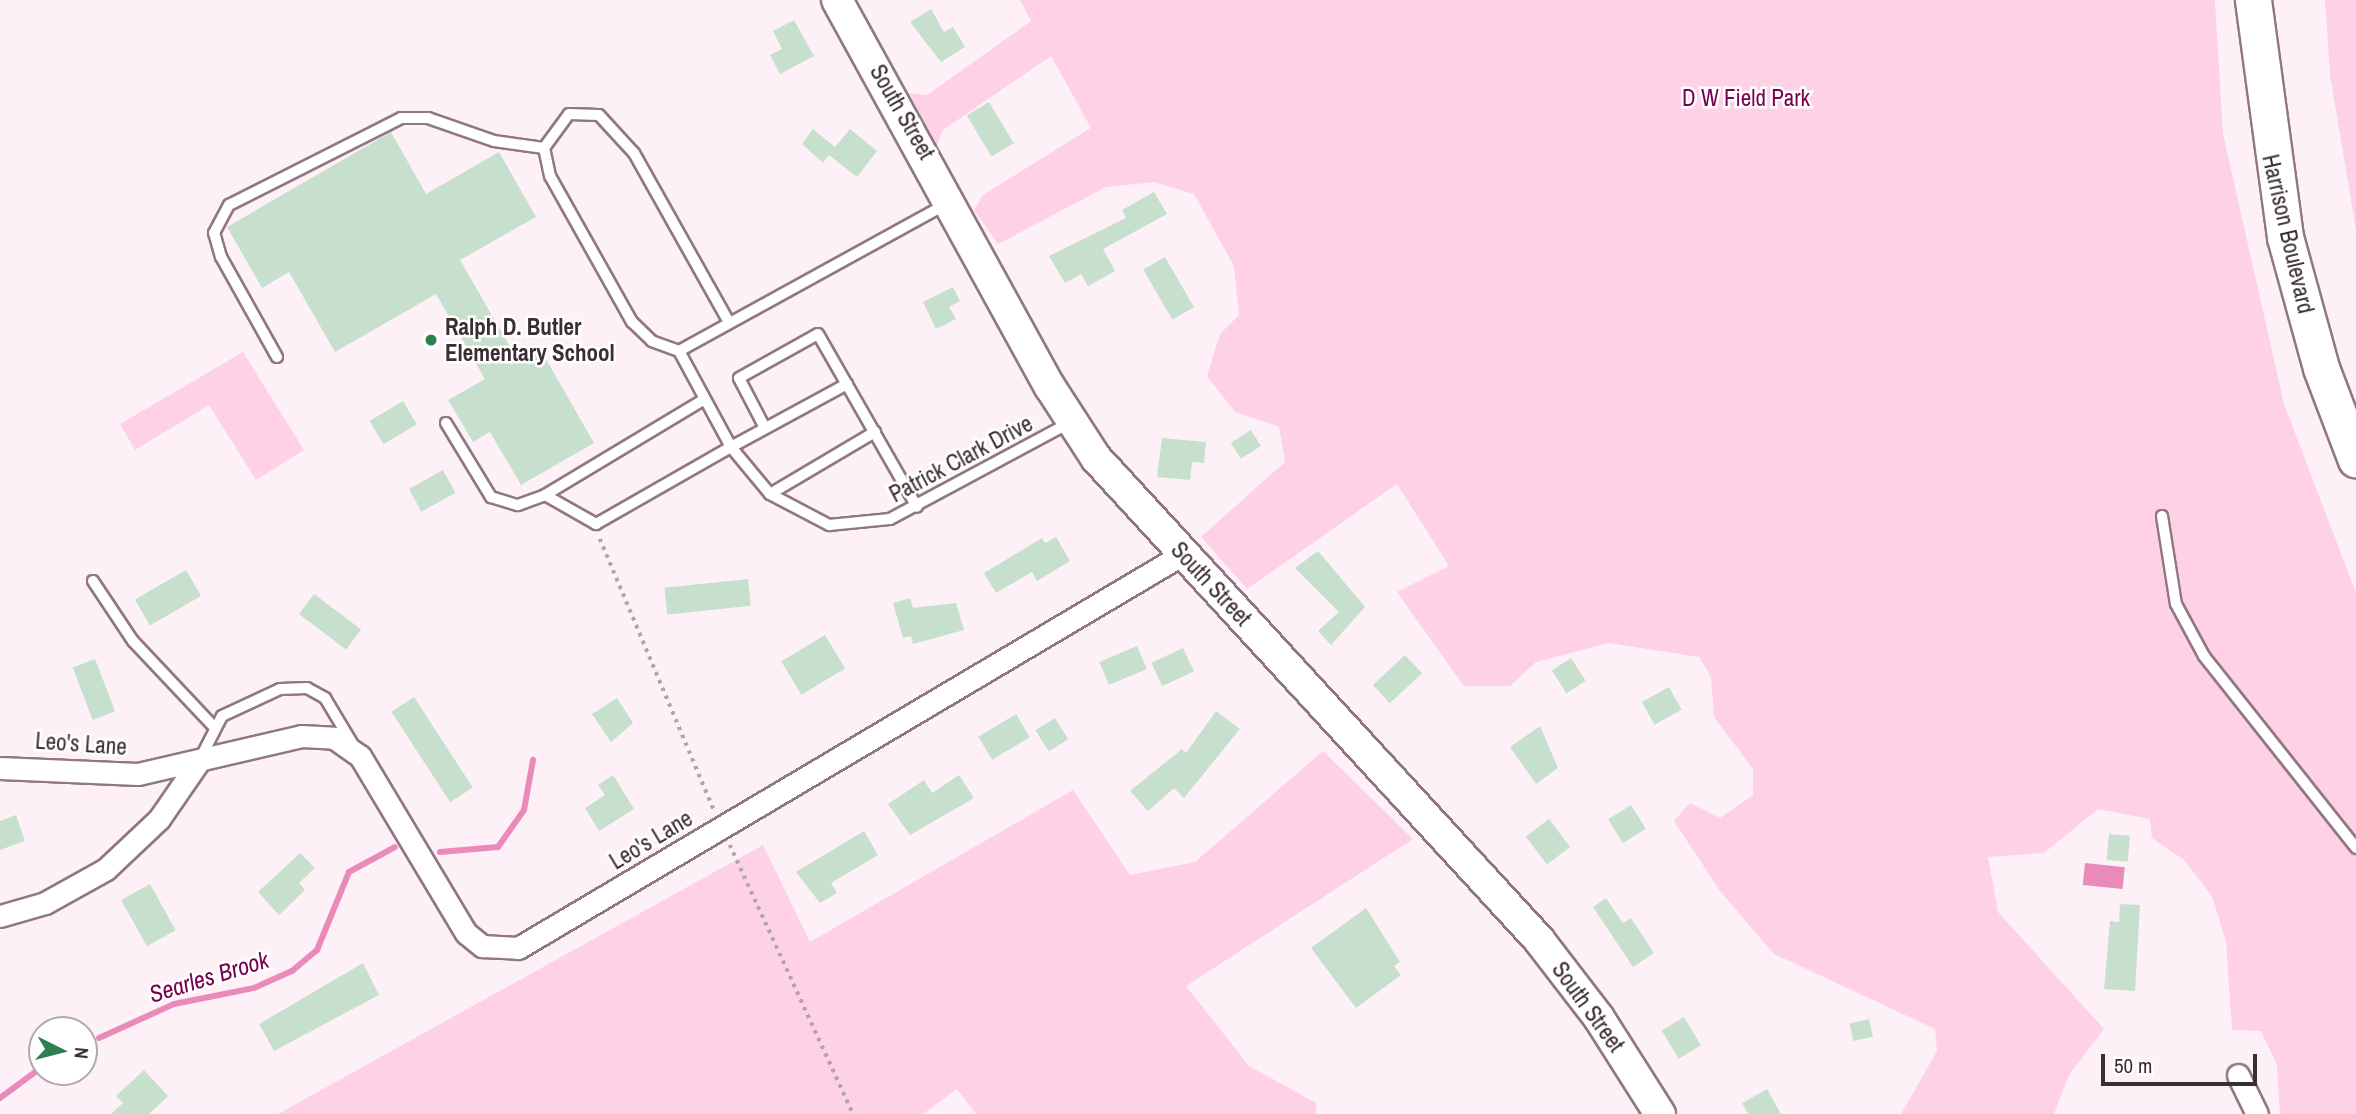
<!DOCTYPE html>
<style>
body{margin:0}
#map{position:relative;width:2356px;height:1114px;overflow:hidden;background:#fdf1f7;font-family:"Archivo Narrow",sans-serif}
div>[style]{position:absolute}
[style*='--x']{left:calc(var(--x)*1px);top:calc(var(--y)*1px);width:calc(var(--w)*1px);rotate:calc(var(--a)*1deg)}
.green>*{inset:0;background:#fed1e6}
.water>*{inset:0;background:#e98abb;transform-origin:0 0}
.stream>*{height:6px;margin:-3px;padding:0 3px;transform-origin:3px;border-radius:3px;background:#e98abb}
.building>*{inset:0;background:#c7e0ce;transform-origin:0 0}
.path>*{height:3.5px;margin-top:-1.75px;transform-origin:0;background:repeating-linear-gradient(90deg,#b1a5ab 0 3.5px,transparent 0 8.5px)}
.roads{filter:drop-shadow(2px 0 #917783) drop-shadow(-2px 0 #917783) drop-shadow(0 2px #917783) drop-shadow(0 -2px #917783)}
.lane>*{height:10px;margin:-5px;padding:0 5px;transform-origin:5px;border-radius:5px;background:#fff}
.street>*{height:21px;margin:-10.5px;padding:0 10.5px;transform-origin:10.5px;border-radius:10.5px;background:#fff}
.secondary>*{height:30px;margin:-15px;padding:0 15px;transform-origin:15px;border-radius:15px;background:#fff}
.primary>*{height:35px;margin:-17.5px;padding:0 17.5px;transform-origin:17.5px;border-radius:17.5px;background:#fff}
.dots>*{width:19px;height:19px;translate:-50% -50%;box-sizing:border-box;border:4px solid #fff;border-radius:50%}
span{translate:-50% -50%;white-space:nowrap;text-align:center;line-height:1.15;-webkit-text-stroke:5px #fff;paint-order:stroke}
.park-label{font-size:23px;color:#780050}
.street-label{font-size:23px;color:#392e33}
.poi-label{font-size:23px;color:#392e33;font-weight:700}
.left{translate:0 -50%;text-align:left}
.water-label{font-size:24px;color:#780050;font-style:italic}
.north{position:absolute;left:28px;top:1016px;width:70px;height:70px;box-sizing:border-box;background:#fff;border:2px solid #b0abad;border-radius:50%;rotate:96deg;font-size:19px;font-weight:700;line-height:28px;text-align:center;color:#392e33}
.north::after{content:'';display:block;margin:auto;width:24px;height:32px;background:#2f8051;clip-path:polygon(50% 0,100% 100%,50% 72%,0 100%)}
.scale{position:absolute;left:2101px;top:1054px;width:156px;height:32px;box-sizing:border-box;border:4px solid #392e33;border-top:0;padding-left:9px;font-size:21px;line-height:24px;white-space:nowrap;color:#392e33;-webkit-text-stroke:5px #fff;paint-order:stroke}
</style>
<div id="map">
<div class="green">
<i style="clip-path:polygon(1020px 0,2215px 0,2223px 134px,2284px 404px,2356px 593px,2356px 1114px,2280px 1114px,2277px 1065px,2261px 1031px,2232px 1030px,2226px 941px,2212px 896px,2184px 860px,2152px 838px,2150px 819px,2098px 809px,2044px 853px,1988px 857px,1998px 912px,2104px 1029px,2069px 1075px,2054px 1114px,1901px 1114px,1937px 1051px,1935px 1029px,1774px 954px,1720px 891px,1674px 821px,1690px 803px,1720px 818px,1753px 795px,1753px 769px,1714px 717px,1711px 677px,1699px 657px,1609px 643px,1536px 662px,1510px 686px,1464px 686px,1397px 592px,1449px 566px,1397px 484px,1247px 589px,1201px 537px,1285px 462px,1279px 427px,1235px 412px,1207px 376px,1220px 334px,1239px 315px,1234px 266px,1194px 194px,1154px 182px,1106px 187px,998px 244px,974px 210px,983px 195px,1091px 128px,1051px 56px,943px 130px,937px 145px,909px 93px,927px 95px,1031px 21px)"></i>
<i style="clip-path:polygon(2325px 0,2356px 0,2356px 230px,2330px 75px)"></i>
<i style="clip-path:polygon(243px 352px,304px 450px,256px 480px,209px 405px,135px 450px,120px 424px)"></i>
<i style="clip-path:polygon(1323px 751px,1413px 839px,1186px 986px,1249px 1066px,1316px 1103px,1316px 1114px,976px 1114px,957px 1089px,923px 1114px,278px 1114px,763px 845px,810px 942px,1073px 790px,1130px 875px,1195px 862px)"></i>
</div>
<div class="water">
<i style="left:2085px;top:863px;width:40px;height:22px;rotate:6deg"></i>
</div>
<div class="stream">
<i style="--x:440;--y:852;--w:58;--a:-4.9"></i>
<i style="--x:498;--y:847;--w:45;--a:-54.9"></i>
<i style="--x:524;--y:810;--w:51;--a:-79.8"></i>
<i style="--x:99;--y:1038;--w:82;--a:-24.4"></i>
<i style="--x:174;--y:1004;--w:82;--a:-11.3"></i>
<i style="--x:254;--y:988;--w:42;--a:-24.1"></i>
<i style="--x:292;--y:971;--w:33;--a:-40"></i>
<i style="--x:317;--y:950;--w:84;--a:-67.7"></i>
<i style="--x:349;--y:872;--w:52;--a:-28.5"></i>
<i style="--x:0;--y:1098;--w:52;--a:-36.4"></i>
</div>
<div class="building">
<i style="clip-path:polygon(931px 9px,944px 32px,953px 27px,965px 47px,941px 62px,910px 22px)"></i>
<i style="clip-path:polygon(794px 20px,814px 56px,780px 74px,770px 55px,782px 49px,773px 31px)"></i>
<i style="left:989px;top:102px;width:48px;height:26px;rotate:59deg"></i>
<i style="clip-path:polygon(813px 129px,835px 147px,850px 129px,877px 151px,857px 177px,829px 155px,823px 163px,802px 144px)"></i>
<i style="clip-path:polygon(391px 132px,426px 194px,499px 152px,536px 217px,460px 260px,517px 359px,539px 347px,594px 443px,521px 485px,490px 432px,473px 442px,448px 400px,485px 379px,436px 294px,335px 352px,289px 272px,262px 288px,227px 227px)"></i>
<i style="clip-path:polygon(1154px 192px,1167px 214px,1103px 249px,1115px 271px,1088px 286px,1081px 274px,1065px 283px,1049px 256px,1126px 218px,1122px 210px)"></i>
<i style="left:1165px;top:257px;width:58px;height:25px;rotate:60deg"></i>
<i style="clip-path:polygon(953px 287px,960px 301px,949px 307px,956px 319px,936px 329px,923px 302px)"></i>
<i style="left:403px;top:401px;width:27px;height:39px;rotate:59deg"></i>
<i style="left:1251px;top:430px;width:19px;height:24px;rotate:58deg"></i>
<i style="clip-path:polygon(1162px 438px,1206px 442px,1204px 463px,1192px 462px,1190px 480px,1157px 477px)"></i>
<i style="left:443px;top:470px;width:26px;height:39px;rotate:61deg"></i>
<i style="clip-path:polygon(1056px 537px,1070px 561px,1037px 581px,1032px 572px,996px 593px,984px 573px,1042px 538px,1045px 543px)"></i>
<i style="clip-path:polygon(1318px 551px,1365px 607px,1331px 645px,1318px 631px,1339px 612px,1295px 568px)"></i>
<i style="left:186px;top:570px;width:30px;height:59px;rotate:60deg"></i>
<i style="left:748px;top:579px;width:27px;height:84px;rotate:84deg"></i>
<i style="left:314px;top:594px;width:59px;height:25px;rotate:37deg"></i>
<i style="clip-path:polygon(910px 598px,913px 608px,956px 603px,964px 630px,913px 644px,911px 636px,903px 638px,893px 603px)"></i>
<i style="left:825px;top:635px;width:39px;height:51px;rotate:59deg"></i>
<i style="left:1137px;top:646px;width:25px;height:41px;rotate:67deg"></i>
<i style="left:1183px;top:648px;width:26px;height:35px;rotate:65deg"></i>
<i style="left:1405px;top:655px;width:25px;height:44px;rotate:47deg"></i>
<i style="left:1571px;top:658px;width:27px;height:23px;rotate:57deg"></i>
<i style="left:95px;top:659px;width:56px;height:24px;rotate:69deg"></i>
<i style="left:1669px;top:687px;width:26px;height:31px;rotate:61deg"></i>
<i style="left:414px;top:697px;width:108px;height:27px;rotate:57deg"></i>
<i style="clip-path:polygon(617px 698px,633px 723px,611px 742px,592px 714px)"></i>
<i style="clip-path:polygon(1216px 711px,1240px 729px,1184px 798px,1174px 788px,1148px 811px,1130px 791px,1182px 749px,1186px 753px)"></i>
<i style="left:1016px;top:714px;width:27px;height:44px;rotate:59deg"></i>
<i style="left:1055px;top:718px;width:25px;height:23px;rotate:58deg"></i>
<i style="clip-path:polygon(1540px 726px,1558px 768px,1536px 784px,1510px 747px)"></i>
<i style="clip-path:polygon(613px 775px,634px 809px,599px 831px,585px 808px,605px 795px,598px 785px)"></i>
<i style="clip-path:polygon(959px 775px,974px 798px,910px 835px,888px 804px,924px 780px,932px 793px)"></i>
<i style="left:1631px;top:805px;width:28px;height:27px;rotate:58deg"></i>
<i style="clip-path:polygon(16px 815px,25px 841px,0 850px,0 821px)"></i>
<i style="left:1549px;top:819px;width:35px;height:29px;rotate:53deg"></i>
<i style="clip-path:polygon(864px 831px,878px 855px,831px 883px,837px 893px,820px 903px,796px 872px)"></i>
<i style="left:2109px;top:834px;width:21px;height:26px;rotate:5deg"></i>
<i style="clip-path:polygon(300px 853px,315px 868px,299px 883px,305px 890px,279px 915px,258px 892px)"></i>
<i style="left:150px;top:884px;width:53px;height:33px;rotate:61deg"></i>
<i style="clip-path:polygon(1606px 898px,1623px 923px,1631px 918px,1654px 953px,1633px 967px,1593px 907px)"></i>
<i style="clip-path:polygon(2120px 904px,2140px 905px,2135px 991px,2104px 989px,2110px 921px,2119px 922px)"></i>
<i style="clip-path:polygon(1366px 908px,1400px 962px,1394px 966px,1401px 975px,1356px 1008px,1311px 948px)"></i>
<i style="clip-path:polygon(363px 963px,379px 995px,274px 1051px,259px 1024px)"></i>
<i style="left:1684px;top:1017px;width:33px;height:26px;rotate:59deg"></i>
<i style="left:1869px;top:1019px;width:18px;height:20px;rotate:77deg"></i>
<i style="clip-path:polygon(144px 1070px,168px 1096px,149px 1114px,111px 1114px,123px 1103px,116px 1096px)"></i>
<i style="clip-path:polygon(1767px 1089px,1781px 1114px,1748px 1114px,1742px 1103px)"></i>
</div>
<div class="path">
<i style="--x:600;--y:539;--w:294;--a:67.2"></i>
<i style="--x:730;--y:845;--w:296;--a:65.4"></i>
</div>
<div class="roads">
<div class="lane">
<i style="--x:679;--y:351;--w:305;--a:-28.8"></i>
<i style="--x:277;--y:357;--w:115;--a:-119.2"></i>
<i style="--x:221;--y:257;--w:25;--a:-106"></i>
<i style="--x:214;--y:233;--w:32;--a:-62"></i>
<i style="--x:229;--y:205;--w:193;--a:-26.8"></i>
<i style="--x:401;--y:118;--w:27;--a:0"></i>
<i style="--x:428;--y:118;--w:70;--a:19.2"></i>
<i style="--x:494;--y:141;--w:50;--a:8"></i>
<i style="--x:847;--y:384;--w:132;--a:151.5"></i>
<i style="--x:731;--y:447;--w:61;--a:50.3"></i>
<i style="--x:770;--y:494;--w:67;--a:27.7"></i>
<i style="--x:829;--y:525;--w:61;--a:-5.6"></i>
<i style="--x:890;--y:519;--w:205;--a:-28.2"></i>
<i style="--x:446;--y:423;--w:87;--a:58.7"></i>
<i style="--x:491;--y:497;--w:28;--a:17"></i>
<i style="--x:518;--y:505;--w:29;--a:-20"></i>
<i style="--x:545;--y:495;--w:59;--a:29.6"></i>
<i style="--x:596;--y:524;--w:155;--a:-29.7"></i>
<i style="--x:731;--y:447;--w:109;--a:-118.4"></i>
<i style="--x:679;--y:351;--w:29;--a:-160"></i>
<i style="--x:652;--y:341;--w:28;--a:-136"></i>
<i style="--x:632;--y:322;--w:167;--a:-119.3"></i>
<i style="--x:550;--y:176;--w:29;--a:-102"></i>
<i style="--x:544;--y:148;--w:42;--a:-53.7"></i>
<i style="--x:569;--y:114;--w:30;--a:2"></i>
<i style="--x:599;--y:115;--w:52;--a:47.4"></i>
<i style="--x:634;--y:153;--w:190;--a:60.7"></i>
<i style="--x:765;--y:428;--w:56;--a:-117.5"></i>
<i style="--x:739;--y:378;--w:90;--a:-29.1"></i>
<i style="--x:818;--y:334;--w:199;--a:60.2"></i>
<i style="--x:770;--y:494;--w:122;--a:-30.6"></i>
<i style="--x:545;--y:495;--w:184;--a:-31"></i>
<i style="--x:2162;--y:516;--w:89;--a:81"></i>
<i style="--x:2176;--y:604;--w:59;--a:61.7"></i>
<i style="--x:2204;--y:656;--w:245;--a:51.6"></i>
<i style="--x:93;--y:581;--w:72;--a:56.3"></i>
<i style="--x:133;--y:641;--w:118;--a:46.7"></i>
<i style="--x:200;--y:759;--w:48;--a:-62.9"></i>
<i style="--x:222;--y:716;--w:64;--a:-25"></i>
<i style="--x:280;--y:689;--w:27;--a:-2"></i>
<i style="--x:307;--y:688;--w:21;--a:29"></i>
<i style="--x:325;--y:698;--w:58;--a:59"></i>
</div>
<div class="street">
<i style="--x:0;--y:768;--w:138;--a:2.5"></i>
<i style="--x:138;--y:774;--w:167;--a:-13.1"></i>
<i style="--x:301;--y:736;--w:33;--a:3"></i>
<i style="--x:334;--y:738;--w:32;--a:35"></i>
<i style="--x:360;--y:756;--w:206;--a:59.1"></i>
<i style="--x:466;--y:933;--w:21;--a:39"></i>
<i style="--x:482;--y:946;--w:36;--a:3"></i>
<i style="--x:518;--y:948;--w:773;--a:-30.65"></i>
<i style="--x:0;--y:916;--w:47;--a:-16.1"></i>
<i style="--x:45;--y:903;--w:70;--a:-29.1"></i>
<i style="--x:106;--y:869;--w:73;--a:-43.3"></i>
<i style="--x:159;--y:819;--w:70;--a:-55.4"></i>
<i style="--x:2238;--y:1075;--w:43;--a:64"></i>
</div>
<div class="secondary">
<i style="--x:837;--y:0;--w:442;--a:61.2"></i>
<i style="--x:1050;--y:387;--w:85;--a:57.1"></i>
<i style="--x:1096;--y:458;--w:655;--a:47.41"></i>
<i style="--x:1539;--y:940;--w:98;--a:52.4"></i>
<i style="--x:1599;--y:1018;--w:114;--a:57.6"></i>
</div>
<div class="primary">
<i style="--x:2253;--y:0;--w:239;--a:82.3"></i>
<i style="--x:2285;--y:237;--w:136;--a:74.6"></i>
<i style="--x:2321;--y:368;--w:98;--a:69.2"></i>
</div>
</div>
<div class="dots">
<i style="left:431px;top:340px;background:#2f8051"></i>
</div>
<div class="park-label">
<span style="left:1746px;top:98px">D W Field Park</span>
</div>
<div class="street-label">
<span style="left:902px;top:112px;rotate:60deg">South Street</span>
<span style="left:2288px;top:234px;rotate:77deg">Harrison Boulevard</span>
<span style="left:961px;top:459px;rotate:-28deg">Patrick Clark Drive</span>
<span style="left:1211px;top:584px;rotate:47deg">South Street</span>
<span style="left:81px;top:744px;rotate:4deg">Leo's Lane</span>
<span style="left:651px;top:840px;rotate:-31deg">Leo's Lane</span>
<span style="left:1588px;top:1007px;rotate:54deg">South Street</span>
</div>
<div class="poi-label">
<span class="left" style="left:445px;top:340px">Ralph D. Butler<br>Elementary School</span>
</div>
<div class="water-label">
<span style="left:209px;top:977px;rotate:-17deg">Searles Brook</span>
</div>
<div class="north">N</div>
<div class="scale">50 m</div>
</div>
